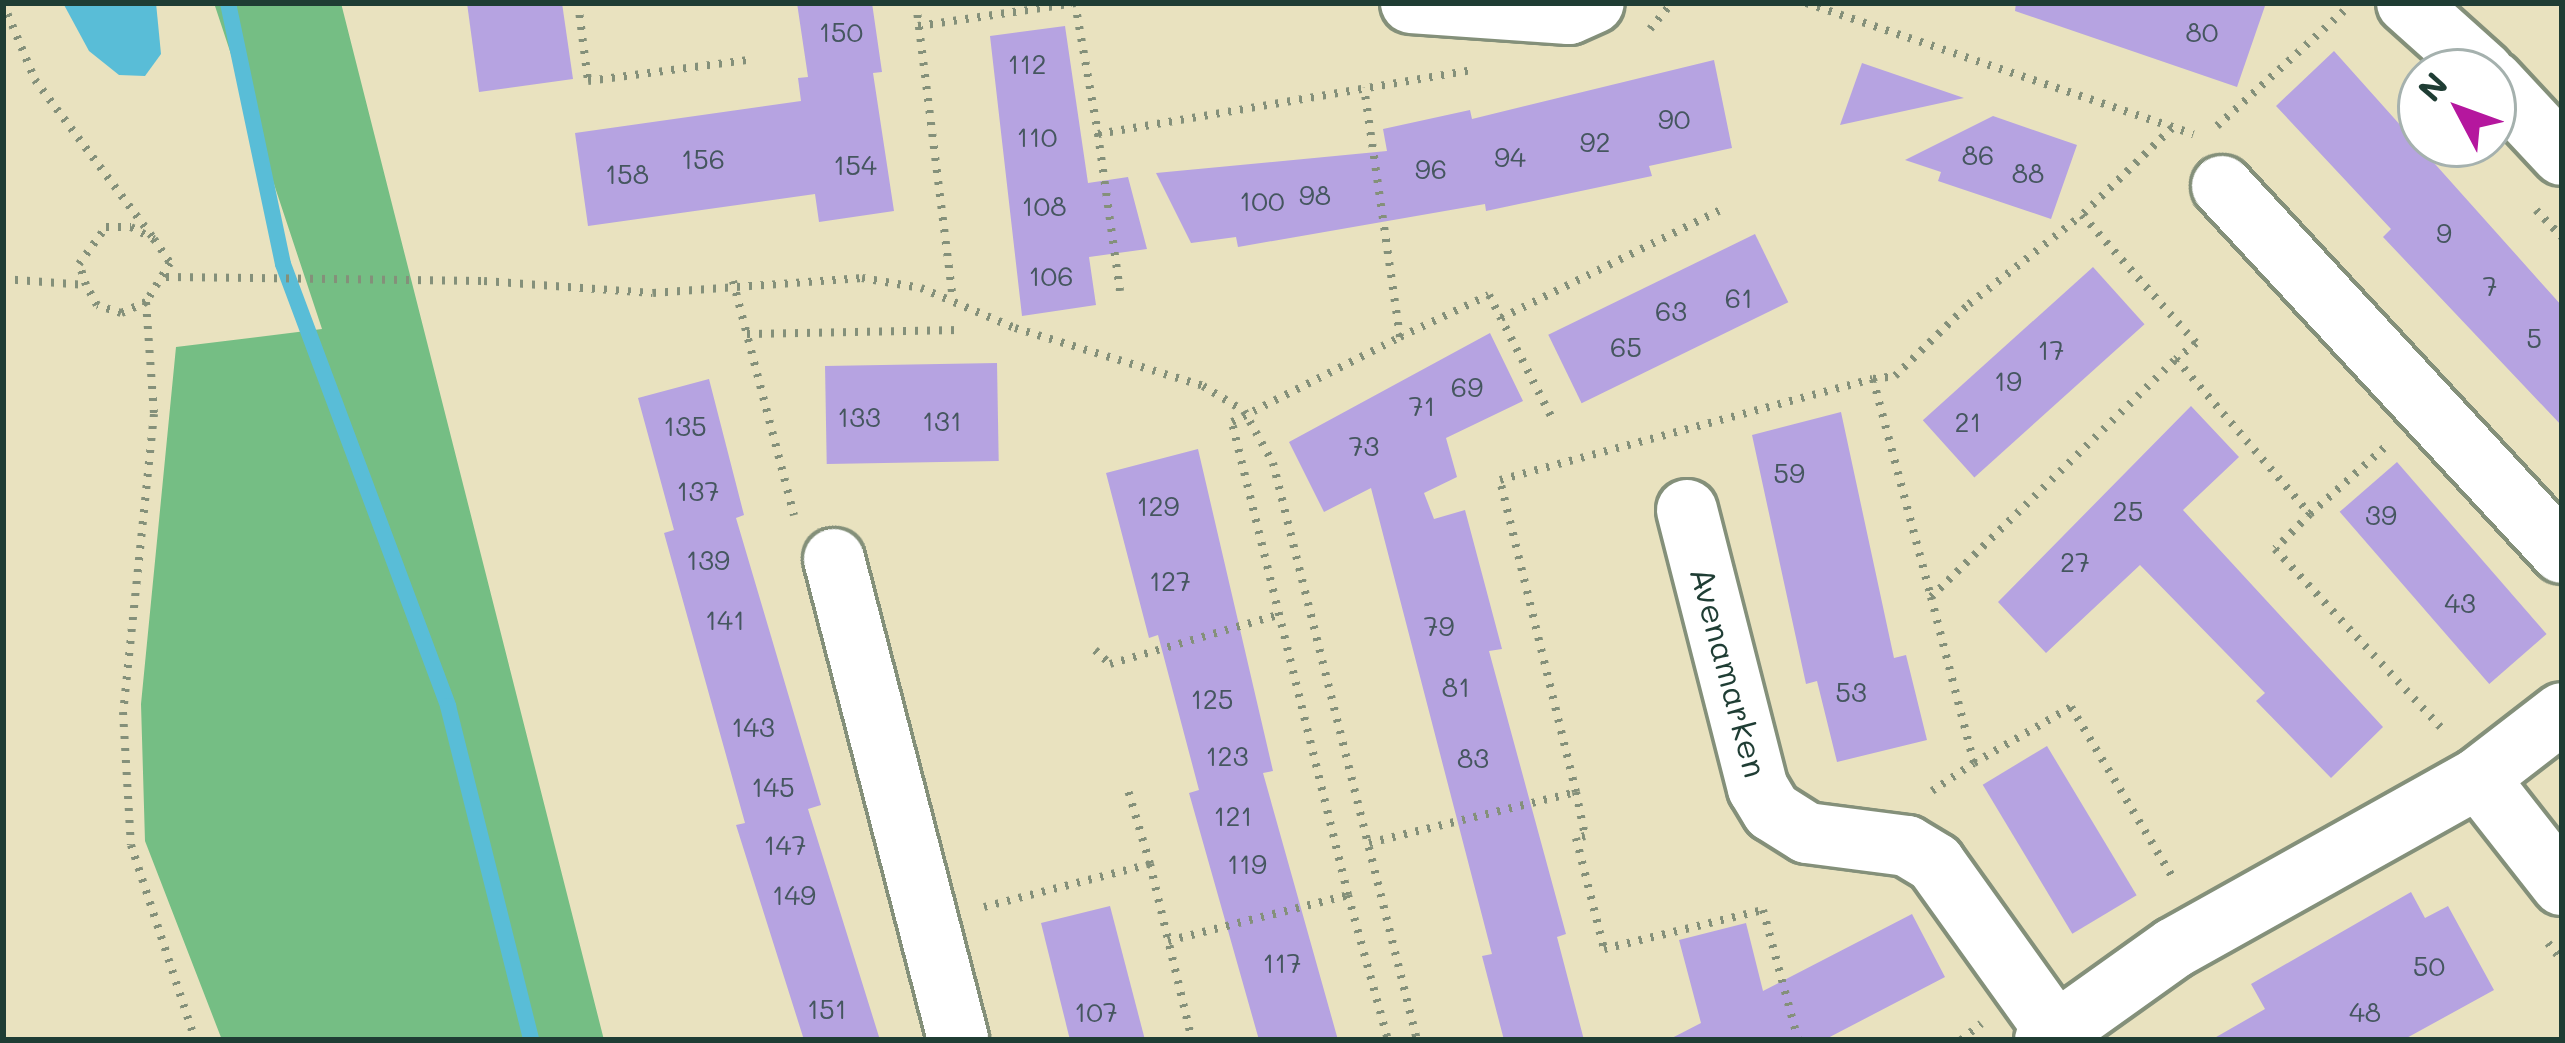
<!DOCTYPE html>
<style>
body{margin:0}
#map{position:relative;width:2565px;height:1043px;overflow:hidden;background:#e9e2bf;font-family:Mali,sans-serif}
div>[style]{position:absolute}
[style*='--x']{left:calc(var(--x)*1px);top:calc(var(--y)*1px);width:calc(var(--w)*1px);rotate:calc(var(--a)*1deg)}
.forest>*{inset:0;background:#75be84}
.water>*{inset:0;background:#59bdd7}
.stream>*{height:16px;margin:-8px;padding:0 8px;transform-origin:8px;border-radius:8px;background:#59bdd7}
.building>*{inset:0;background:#b6a3e1;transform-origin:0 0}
.path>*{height:8px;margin-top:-4px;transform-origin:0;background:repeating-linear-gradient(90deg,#84907a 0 3px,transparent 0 12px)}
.roads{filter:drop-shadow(3px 0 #84907a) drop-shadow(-3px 0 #84907a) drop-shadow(0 3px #84907a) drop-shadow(0 -3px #84907a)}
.minor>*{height:60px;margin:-30px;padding:0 30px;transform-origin:30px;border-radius:30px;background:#fff}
span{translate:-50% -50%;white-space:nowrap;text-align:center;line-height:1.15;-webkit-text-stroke:9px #fff;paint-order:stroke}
.number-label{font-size:27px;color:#45565f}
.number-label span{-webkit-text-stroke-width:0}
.street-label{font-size:33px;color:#1f3d34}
.frame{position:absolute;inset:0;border:6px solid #1f3d34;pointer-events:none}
.north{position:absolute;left:2397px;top:48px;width:120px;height:120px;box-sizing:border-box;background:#fff;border:3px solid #a5b1ae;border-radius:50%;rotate:311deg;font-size:33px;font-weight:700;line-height:48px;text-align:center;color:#1f3d34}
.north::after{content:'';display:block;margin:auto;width:42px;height:54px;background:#b5179e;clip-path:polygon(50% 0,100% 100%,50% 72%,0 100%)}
</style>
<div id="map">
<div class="forest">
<i style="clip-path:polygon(214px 3px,341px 3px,604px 1040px,222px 1040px,145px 841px,141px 704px,176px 347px,322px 329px)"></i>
</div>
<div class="water">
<i style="clip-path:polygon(63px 3px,156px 3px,161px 54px,145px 76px,119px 75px,89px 51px)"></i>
</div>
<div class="stream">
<i style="--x:228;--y:3;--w:267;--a:78.1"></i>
<i style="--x:283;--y:264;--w:472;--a:69.5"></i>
<i style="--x:448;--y:706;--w:344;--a:76"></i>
</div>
<div class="building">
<i style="clip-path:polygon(467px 3px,562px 3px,573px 79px,479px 92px)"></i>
<i style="clip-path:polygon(797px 3px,872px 3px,882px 72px,873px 73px,894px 211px,819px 222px,815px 194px,588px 226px,575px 133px,801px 101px,798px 78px,808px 77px)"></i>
<i style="clip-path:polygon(2016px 3px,2266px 3px,2237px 87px,2015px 11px)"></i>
<i style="clip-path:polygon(1065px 26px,1088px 183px,1128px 177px,1147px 249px,1089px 257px,1096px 305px,1022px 316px,990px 36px)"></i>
<i style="clip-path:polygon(2334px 51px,2562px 306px,2562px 426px,2383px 237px,2391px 229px,2276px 106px)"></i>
<i style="clip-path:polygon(1714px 60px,1732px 148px,1649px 166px,1652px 176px,1486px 211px,1485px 204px,1238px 247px,1236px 237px,1191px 243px,1156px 173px,1387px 151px,1383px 129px,1470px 110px,1472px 119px)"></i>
<i style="clip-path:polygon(1862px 63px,1964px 98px,1840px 125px)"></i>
<i style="clip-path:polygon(1993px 116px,2077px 145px,2051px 219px,1938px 181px,1941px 172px,1905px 160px)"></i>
<i style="left:1755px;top:234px;width:76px;height:230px;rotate:64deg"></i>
<i style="left:2093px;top:267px;width:77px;height:229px;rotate:48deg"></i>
<i style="clip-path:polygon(1490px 333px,1523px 401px,1446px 438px,1457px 477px,1424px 493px,1434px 519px,1465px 510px,1502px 649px,1489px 651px,1566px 934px,1557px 937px,1584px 1040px,1504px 1040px,1482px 956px,1492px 954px,1371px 488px,1324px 512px,1289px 442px)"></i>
<i style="left:997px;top:363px;width:98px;height:172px;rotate:89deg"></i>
<i style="clip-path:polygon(709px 379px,744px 515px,736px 518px,821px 805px,808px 809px,880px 1040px,804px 1040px,736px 825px,745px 823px,664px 533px,674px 530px,638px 398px)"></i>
<i style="clip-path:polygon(2191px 406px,2239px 457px,2183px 510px,2383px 727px,2331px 778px,2256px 701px,2265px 693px,2140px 565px,2046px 653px,1998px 602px)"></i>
<i style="clip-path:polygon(1841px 412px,1894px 658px,1906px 655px,1927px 740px,1837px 762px,1817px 681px,1806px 684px,1752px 435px)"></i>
<i style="clip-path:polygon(1198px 449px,1273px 771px,1263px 773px,1338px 1040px,1259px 1040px,1189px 793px,1199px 790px,1158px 635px,1149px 638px,1106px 473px)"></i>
<i style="left:2397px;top:462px;width:228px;height:76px;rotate:49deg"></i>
<i style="left:2047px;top:746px;width:174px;height:75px;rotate:59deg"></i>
<i style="clip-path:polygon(2411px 892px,2425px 918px,2448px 906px,2494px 990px,2403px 1040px,2211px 1040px,2265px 1009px,2251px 984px)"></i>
<i style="clip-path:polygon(1110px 906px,1145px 1040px,1070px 1040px,1041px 923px)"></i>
<i style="clip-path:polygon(1912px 914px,1945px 977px,1824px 1040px,1668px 1040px,1701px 1023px,1679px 940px,1746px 923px,1763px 991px)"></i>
</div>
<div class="path">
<i style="--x:3;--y:3;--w:83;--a:67.4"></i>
<i style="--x:35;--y:80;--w:197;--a:53.2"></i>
<i style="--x:578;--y:3;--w:79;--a:82.7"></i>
<i style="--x:588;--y:81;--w:160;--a:-7.5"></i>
<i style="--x:916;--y:3;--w:299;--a:82.9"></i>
<i style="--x:1075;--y:3;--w:133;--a:80"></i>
<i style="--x:1806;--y:3;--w:409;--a:18.7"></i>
<i style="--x:918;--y:26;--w:159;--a:-8.3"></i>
<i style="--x:1650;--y:29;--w:34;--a:-50"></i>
<i style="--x:2217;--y:126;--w:173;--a:-42.2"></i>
<i style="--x:2172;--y:128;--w:125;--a:136"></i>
<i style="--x:2082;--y:215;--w:171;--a:48.3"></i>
<i style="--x:2196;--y:343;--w:26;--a:141"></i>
<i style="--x:2536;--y:210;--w:37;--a:46"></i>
<i style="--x:166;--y:277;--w:318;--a:0.7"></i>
<i style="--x:484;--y:281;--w:169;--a:4.1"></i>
<i style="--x:653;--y:293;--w:210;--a:-4.1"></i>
<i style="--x:862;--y:278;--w:60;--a:9.6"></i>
<i style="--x:921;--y:288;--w:102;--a:23.1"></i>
<i style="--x:1015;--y:328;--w:197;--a:17.1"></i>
<i style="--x:1203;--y:386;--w:48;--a:31.4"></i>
<i style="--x:1244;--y:411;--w:60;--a:60.9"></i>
<i style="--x:1273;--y:463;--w:595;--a:75.99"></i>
<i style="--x:3;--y:279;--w:83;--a:4.1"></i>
<i style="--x:733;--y:281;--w:242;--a:75.4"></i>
<i style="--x:1120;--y:291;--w:159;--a:-98"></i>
<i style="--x:1098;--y:134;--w:379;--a:-9.7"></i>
<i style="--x:146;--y:302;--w:27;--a:156"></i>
<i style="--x:121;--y:313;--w:25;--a:-162"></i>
<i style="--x:97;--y:305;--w:23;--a:-119"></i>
<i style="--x:86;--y:285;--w:22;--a:-108"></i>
<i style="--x:79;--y:264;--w:46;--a:-53.9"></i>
<i style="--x:106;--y:227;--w:25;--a:0"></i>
<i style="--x:131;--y:227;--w:26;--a:28"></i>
<i style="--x:154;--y:239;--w:29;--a:56"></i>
<i style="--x:170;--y:263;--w:46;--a:121.6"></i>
<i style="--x:146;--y:302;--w:112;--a:85.9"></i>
<i style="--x:154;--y:414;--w:300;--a:95.9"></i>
<i style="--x:123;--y:712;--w:133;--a:86.6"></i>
<i style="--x:131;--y:845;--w:205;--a:71.8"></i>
<i style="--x:1501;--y:318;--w:250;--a:-26.2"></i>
<i style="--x:747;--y:334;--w:212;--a:-1.1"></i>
<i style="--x:1400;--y:337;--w:98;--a:-25.3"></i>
<i style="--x:1489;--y:295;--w:140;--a:62.9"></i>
<i style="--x:1873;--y:379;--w:22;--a:-8"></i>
<i style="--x:1895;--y:376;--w:103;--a:-44.2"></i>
<i style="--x:1969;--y:304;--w:144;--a:-38.2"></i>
<i style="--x:2310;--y:514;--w:101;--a:-41.8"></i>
<i style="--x:1931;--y:597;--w:171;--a:75.5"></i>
<i style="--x:1974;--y:763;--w:112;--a:-30"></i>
<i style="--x:2071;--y:707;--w:201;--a:59.2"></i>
<i style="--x:1095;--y:650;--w:21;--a:43"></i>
<i style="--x:1110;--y:664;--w:175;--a:-16.3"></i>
<i style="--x:1932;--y:791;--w:50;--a:-33.7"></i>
<i style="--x:1576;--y:792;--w:45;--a:78.4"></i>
<i style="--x:1585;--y:836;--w:9;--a:167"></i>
<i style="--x:1576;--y:838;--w:114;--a:75.8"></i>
<i style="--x:1604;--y:949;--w:164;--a:-13.8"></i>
<i style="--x:1763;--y:910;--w:135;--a:74.9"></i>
<i style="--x:1369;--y:843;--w:213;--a:-13.8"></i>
<i style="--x:1576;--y:792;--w:321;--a:-103.7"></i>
<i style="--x:1500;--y:480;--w:386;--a:-15.2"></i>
<i style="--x:1873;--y:379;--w:226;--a:75.1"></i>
<i style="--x:1931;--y:597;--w:342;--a:-44.2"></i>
<i style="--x:2176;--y:359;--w:205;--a:49.2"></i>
<i style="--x:2310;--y:514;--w:49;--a:135"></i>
<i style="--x:2275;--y:549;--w:250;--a:47.1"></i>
<i style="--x:1150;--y:864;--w:181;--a:76.6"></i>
<i style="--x:1348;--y:895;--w:150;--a:74.6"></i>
<i style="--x:984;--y:907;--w:171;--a:-14.5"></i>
<i style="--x:1150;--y:864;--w:77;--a:-106.6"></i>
<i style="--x:1168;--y:941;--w:186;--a:-14.3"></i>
<i style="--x:1348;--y:895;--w:487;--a:-103.8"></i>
<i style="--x:1232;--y:422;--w:188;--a:-26.8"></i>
<i style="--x:1400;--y:337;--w:252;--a:-98.2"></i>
<i style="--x:2548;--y:943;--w:23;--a:52"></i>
<i style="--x:1961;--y:1040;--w:26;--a:-39"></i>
</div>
<div class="roads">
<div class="minor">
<i style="--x:1411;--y:3;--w:158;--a:4"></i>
<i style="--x:1569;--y:14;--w:27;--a:-24"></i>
<i style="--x:2407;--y:3;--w:103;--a:41.9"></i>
<i style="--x:2493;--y:81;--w:101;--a:47"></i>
<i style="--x:2222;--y:186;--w:500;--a:47.19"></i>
<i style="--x:1687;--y:510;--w:287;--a:75.7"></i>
<i style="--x:1758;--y:788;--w:27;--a:59"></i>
<i style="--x:1772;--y:811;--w:41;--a:32.2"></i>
<i style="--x:1807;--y:833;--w:101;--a:7.4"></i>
<i style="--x:1907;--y:846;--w:33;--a:31"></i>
<i style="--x:1935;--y:863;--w:208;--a:54.4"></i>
<i style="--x:834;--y:559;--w:497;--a:75.5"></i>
<i style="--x:2478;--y:778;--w:136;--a:51.9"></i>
<i style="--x:2045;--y:1040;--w:158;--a:-35.5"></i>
<i style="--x:2174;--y:948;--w:348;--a:-29.2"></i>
<i style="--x:2478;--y:778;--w:106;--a:-37.7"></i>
</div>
</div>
<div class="number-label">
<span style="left:841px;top:32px">150</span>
<span style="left:2202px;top:32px">80</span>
<span style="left:1027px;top:64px">112</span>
<span style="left:1674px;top:119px">90</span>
<span style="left:1037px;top:137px">110</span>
<span style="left:1595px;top:142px">92</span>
<span style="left:1978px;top:155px">86</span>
<span style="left:1510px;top:157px">94</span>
<span style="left:703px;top:159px">156</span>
<span style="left:855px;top:165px">154</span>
<span style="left:1431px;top:169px">96</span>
<span style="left:2028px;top:173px">88</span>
<span style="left:627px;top:174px">158</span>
<span style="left:1315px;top:195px">98</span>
<span style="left:1262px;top:201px">100</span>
<span style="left:1044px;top:206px">108</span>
<span style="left:2444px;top:233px">9</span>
<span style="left:1051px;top:276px">106</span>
<span style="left:2490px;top:286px">7</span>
<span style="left:1739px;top:298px">61</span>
<span style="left:1671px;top:311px">63</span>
<span style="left:2534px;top:338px">5</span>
<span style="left:1626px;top:347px">65</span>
<span style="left:2051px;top:350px">17</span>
<span style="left:2008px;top:381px">19</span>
<span style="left:1467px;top:387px">69</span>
<span style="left:1422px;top:406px">71</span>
<span style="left:859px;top:417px">133</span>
<span style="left:942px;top:421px">131</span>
<span style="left:1968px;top:422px">21</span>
<span style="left:685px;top:426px">135</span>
<span style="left:1364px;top:446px">73</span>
<span style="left:1789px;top:473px">59</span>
<span style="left:698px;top:491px">137</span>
<span style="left:1158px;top:506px">129</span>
<span style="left:2128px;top:511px">25</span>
<span style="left:2381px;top:515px">39</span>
<span style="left:708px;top:560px">139</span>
<span style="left:2075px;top:562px">27</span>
<span style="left:1170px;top:581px">127</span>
<span style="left:2460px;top:603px">43</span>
<span style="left:725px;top:620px">141</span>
<span style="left:1439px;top:626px">79</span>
<span style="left:1456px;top:687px">81</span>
<span style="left:1851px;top:692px">53</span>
<span style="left:1212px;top:699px">125</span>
<span style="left:753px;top:727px">143</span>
<span style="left:1227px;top:756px">123</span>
<span style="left:1473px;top:758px">83</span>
<span style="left:773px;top:787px">145</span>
<span style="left:1233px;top:816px">121</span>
<span style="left:785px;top:845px">147</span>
<span style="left:1247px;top:864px">119</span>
<span style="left:794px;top:895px">149</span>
<span style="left:1282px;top:963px">117</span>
<span style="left:2429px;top:966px">50</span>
<span style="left:827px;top:1009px">151</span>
<span style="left:1096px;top:1012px">107</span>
<span style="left:2365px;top:1012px">48</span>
</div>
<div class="street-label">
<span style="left:1730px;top:672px;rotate:75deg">Avenamarken</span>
</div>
<div class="frame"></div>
<div class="north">N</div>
</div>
